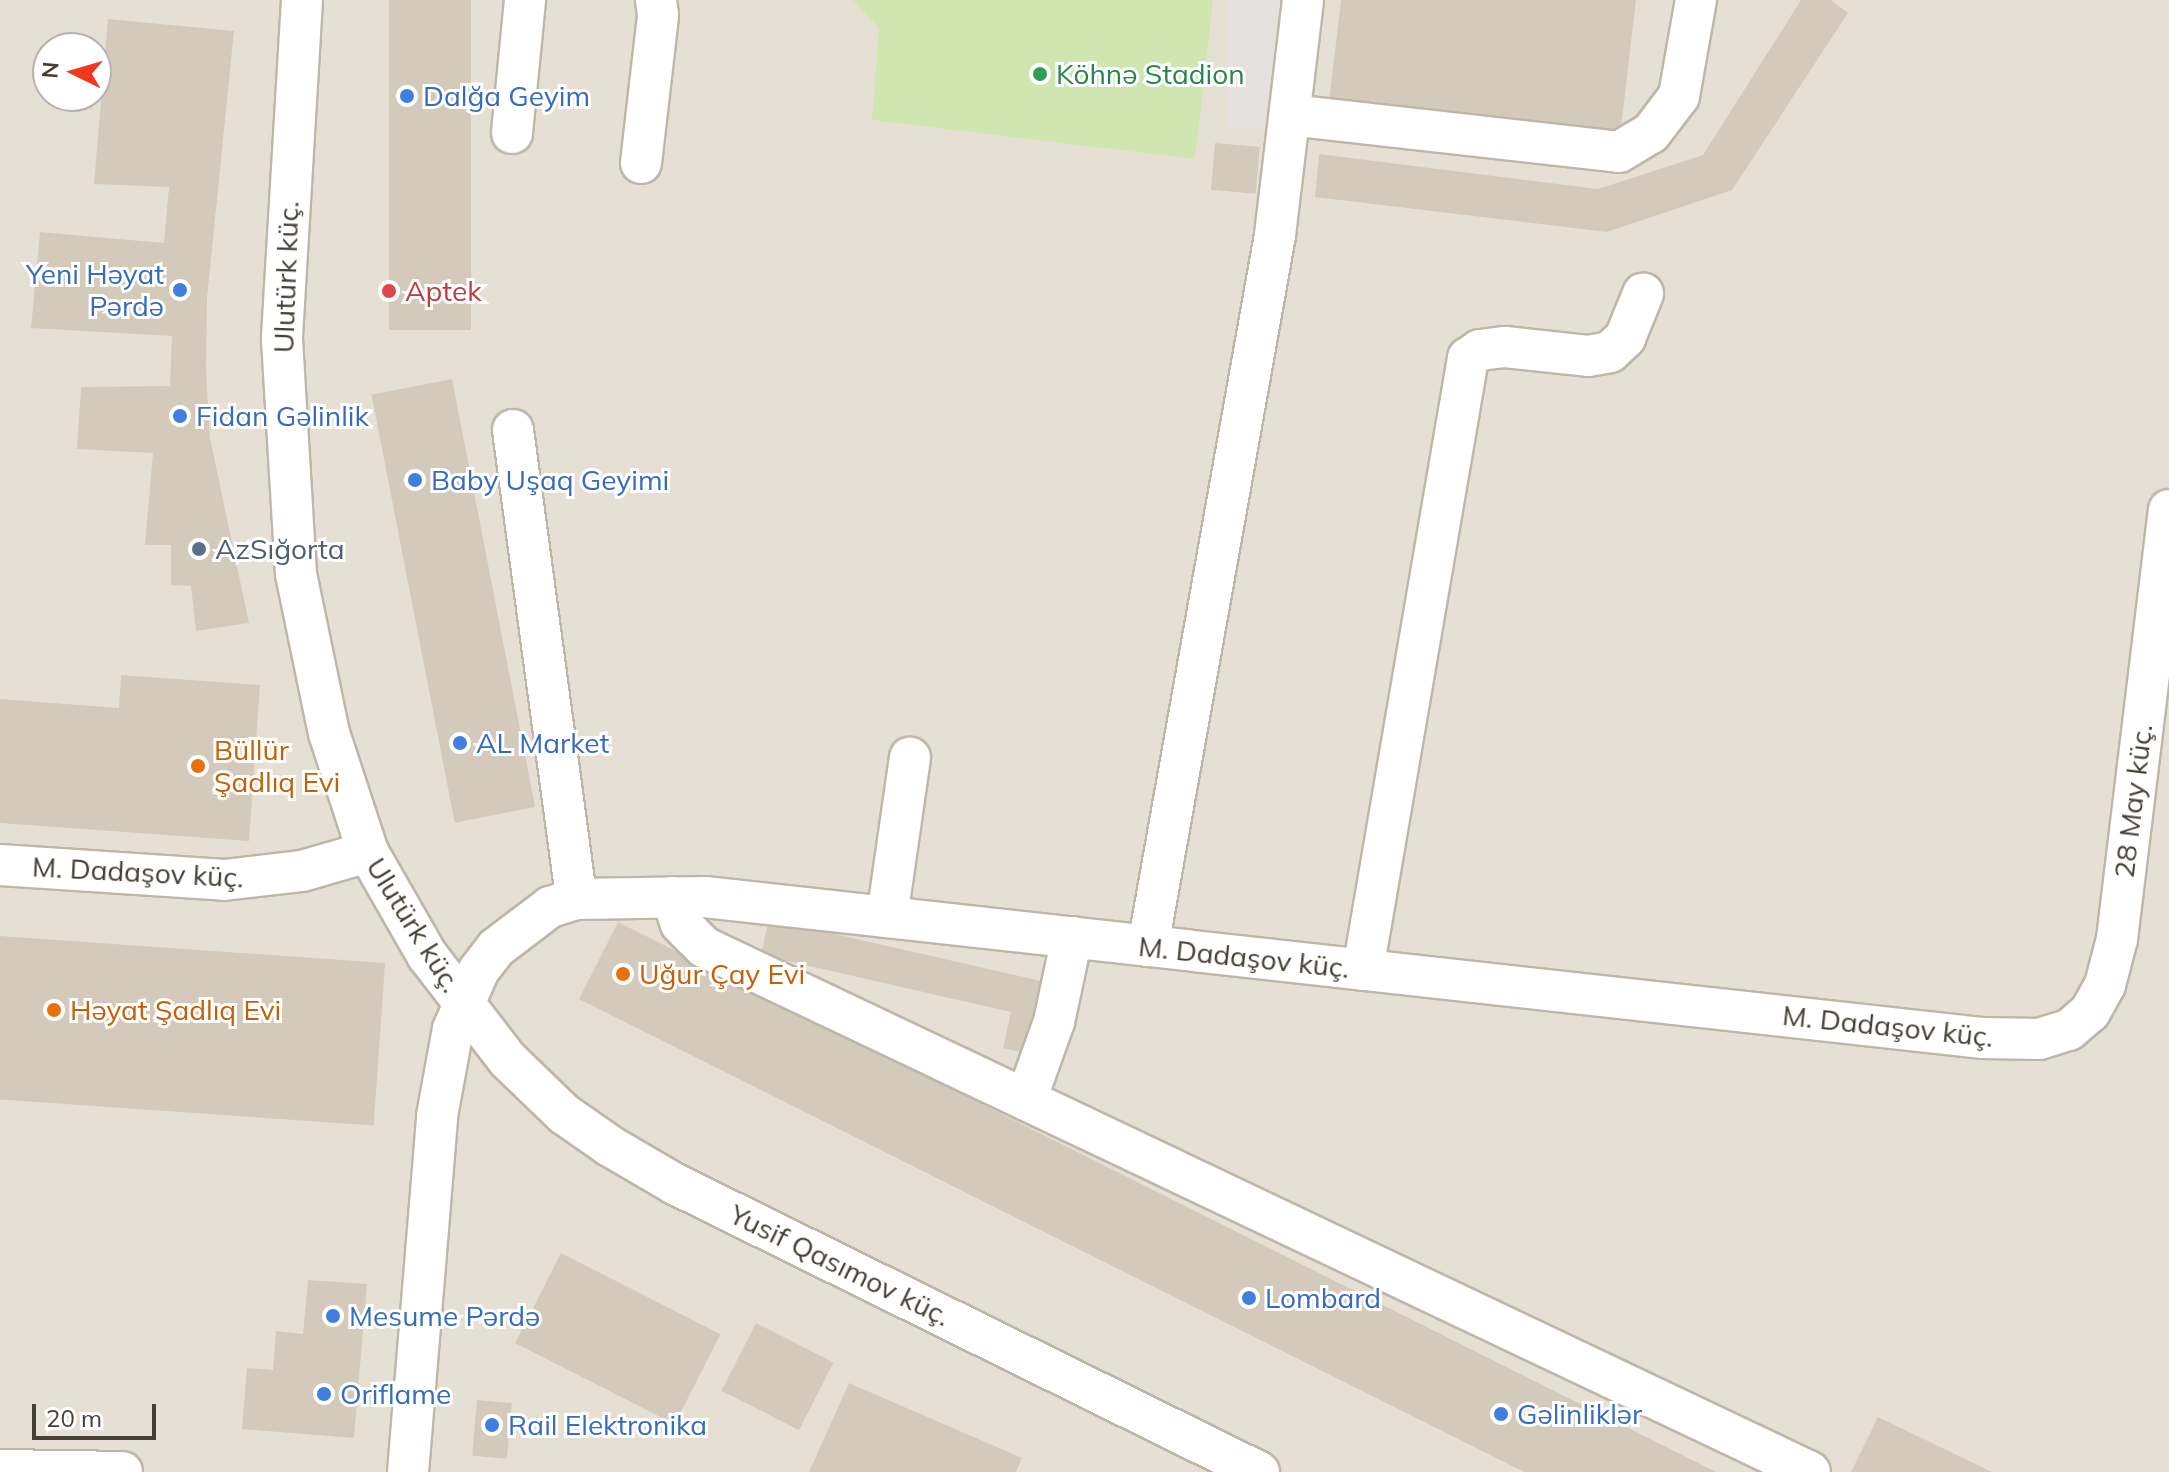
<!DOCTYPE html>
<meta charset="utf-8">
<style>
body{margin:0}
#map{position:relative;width:2169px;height:1472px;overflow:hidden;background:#f3eee6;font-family:Mulish,sans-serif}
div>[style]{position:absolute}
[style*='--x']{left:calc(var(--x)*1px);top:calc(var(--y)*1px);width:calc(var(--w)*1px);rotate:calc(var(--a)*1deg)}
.residential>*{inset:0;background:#e6e0d4}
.green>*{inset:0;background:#cfe6b0}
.parking>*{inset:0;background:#e4e1de;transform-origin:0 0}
.building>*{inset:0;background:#d4cabc;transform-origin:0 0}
.roads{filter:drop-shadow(2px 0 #beb6a9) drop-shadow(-2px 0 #beb6a9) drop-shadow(0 2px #beb6a9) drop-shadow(0 -2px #beb6a9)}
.minor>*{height:40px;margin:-20px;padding:0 20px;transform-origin:20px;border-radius:20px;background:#fff}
.dots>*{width:22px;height:22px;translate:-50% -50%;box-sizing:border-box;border:4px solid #fff;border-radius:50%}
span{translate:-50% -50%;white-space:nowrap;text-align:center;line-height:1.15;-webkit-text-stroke:6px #fff;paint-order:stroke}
.leisure-label{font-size:28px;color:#27864d}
.left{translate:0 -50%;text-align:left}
.shop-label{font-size:28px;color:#366cbe}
.right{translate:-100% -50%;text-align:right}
.street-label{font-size:28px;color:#453f36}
.health-label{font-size:28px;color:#be3a42}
.service-label{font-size:28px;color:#4e5e75}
.food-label{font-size:28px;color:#c56008}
.north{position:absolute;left:32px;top:32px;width:80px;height:80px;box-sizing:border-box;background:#fff;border:2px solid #b5b2af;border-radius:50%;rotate:275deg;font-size:22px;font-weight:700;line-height:32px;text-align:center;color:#453f36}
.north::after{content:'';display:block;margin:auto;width:28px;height:36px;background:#f3371d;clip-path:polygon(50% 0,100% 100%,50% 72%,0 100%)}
.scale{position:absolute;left:32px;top:1404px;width:124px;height:36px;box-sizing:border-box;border:4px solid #453f36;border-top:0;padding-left:10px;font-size:24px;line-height:28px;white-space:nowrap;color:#453f36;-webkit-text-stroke:6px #fff;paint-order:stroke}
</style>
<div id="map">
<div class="residential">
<i style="clip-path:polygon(evenodd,0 0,2169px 0,2169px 1472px,0 1472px,0 0,48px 48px,96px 48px,96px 96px,48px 96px,48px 48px)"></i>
</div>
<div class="green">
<i style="clip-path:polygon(853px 0,1213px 0,1195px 159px,872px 120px,879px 28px)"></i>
</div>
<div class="parking">
<i style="left:1228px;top:0;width:75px;height:128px"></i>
</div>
<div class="building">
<i style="left:389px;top:0;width:82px;height:330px"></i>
<i style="clip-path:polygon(1341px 0,1636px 0,1620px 136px,1329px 102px)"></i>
<i style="clip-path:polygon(1801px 0,1831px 0,1848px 13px,1732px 190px,1607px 232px,1315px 197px,1319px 154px,1598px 189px,1703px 155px)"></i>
<i style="clip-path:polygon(108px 19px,234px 31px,207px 298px,206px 370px,210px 438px,249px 623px,196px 631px,191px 586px,171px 585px,171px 545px,145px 545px,153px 453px,77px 449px,81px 387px,170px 386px,172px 336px,31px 328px,40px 232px,164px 243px,169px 187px,94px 184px)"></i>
<i style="left:1215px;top:143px;width:45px;height:47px;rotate:5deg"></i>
<i style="left:452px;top:379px;width:436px;height:82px;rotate:79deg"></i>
<i style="clip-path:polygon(121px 675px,260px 685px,249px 841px,0 823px,0 699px,119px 708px)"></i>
<i style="clip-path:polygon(769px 919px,1050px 983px,1034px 1055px,1003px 1048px,1011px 1012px,761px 955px)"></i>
<i style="clip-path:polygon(618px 922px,1716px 1472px,1524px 1472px,579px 999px)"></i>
<i style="left:0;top:936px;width:386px;height:163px;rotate:4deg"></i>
<i style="left:561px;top:1253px;width:179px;height:101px;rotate:27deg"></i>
<i style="clip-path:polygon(308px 1280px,367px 1284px,354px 1438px,242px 1429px,247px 1368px,273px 1370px,276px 1331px,303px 1334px)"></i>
<i style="left:756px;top:1323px;width:87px;height:76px;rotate:27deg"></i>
<i style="clip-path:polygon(849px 1383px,1022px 1458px,1016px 1472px,809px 1472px)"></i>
<i style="left:477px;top:1400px;width:35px;height:56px;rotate:5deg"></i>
<i style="clip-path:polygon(1878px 1417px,1992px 1472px,1851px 1472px)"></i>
</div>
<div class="roads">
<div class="minor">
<i style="--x:302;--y:0;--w:340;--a:93.4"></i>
<i style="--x:282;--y:339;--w:235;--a:86.6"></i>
<i style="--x:296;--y:574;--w:162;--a:78.3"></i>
<i style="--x:329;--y:733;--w:125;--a:71.9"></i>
<i style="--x:368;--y:852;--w:119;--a:60.2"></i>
<i style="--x:427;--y:955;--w:133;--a:52.4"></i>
<i style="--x:508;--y:1060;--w:78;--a:44"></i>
<i style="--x:564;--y:1114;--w:56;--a:34.8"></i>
<i style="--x:610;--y:1146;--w:75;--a:30.3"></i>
<i style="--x:675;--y:1184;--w:651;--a:26.25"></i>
<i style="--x:1290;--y:115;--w:331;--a:6.4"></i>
<i style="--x:1619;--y:152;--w:37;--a:-31"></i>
<i style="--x:1651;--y:133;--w:46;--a:-52.9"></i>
<i style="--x:1679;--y:96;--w:97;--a:-80"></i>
<i style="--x:512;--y:133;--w:134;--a:-84.4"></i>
<i style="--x:641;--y:163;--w:149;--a:-83.4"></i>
<i style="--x:658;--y:15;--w:15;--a:-98"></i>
<i style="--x:513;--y:430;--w:473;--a:82.3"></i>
<i style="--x:0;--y:865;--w:225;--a:3.8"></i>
<i style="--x:224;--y:880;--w:79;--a:-6.6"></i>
<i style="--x:302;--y:871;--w:69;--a:-16.1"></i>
<i style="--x:672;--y:897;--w:28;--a:72"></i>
<i style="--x:681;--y:924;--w:33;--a:45"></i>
<i style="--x:704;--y:947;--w:1224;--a:25.39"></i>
<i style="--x:887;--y:917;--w:161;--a:-81.8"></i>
<i style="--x:1148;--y:946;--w:722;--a:-79.87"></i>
<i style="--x:1275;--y:235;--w:237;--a:-83.2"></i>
<i style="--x:1363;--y:970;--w:621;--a:-80.26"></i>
<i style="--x:1468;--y:358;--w:14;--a:-34"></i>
<i style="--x:1480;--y:350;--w:25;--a:-7"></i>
<i style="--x:1505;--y:347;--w:83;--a:6.2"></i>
<i style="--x:1588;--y:356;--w:22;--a:-10"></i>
<i style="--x:1610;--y:352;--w:21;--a:-43"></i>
<i style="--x:1625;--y:338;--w:48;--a:-67.8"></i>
<i style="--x:1026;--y:1100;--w:83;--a:-70.3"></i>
<i style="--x:1054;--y:1022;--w:87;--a:-78"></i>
<i style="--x:0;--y:1470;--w:122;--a:0.9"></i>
<i style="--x:408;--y:1472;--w:357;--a:-85.3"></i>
<i style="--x:437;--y:1116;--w:88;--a:-79.6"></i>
<i style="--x:453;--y:1029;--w:64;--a:-66.2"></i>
<i style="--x:479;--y:970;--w:28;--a:-52"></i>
<i style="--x:496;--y:948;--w:68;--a:-37.2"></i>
<i style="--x:550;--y:907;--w:27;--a:-17"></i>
<i style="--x:576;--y:899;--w:129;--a:-0.9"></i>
<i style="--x:705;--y:897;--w:1286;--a:6.3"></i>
<i style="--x:1983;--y:1038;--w:56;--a:1"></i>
<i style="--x:2039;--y:1039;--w:31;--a:-17"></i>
<i style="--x:2069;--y:1030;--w:28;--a:-41"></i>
<i style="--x:2090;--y:1012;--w:31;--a:-61"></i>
<i style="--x:2105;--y:985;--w:48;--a:-75.4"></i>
<i style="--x:2117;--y:939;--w:432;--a:-83.1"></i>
</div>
</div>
<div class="dots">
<i style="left:1040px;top:74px;background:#2e9e5b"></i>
<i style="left:407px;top:96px;background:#3f7fe0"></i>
<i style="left:180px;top:290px;background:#3f7fe0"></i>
<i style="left:389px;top:291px;background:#e0444e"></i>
<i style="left:180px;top:416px;background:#3f7fe0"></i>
<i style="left:415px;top:480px;background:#3f7fe0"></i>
<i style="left:199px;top:549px;background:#5c6f8a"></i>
<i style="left:460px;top:743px;background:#3f7fe0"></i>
<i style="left:198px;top:766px;background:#e8710a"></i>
<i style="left:623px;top:974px;background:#e8710a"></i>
<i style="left:54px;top:1010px;background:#e8710a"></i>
<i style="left:1249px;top:1298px;background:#3f7fe0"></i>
<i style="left:333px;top:1316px;background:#3f7fe0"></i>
<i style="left:324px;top:1394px;background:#3f7fe0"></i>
<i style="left:1501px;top:1414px;background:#3f7fe0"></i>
<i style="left:492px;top:1425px;background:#3f7fe0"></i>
</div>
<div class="leisure-label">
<span class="left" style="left:1056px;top:74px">Köhnə Stadion</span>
</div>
<div class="shop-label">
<span class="left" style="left:423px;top:96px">Dalğa Geyim</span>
<span class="right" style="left:164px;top:290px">Yeni Həyat<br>Pərdə</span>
<span class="left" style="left:196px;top:416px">Fidan Gəlinlik</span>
<span class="left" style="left:431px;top:480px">Baby Uşaq Geyimi</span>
<span class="left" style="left:476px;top:743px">AL Market</span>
<span class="left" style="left:1265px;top:1298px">Lombard</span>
<span class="left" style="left:349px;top:1316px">Mesume Pərdə</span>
<span class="left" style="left:340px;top:1394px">Oriflame</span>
<span class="left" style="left:1517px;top:1414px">Gəlinliklər</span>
<span class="left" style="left:508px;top:1425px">Rail Elektronika</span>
</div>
<div class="street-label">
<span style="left:286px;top:277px;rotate:-88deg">Ulutürk küç.</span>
<span style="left:2133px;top:801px;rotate:-83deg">28 May küç.</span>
<span style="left:138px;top:872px;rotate:3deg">M. Dadaşov küç.</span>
<span style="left:414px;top:925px;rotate:58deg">Ulutürk küç.</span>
<span style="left:1244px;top:957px;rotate:6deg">M. Dadaşov küç.</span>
<span style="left:1888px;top:1026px;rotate:6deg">M. Dadaşov küç.</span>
<span style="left:840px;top:1265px;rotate:26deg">Yusif Qasımov küç.</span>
</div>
<div class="health-label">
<span class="left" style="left:405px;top:291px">Aptek</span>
</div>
<div class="service-label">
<span class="left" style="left:215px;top:549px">AzSığorta</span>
</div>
<div class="food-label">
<span class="left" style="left:214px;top:766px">Büllür<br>Şadlıq Evi</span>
<span class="left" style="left:639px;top:974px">Uğur Çay Evi</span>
<span class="left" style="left:70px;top:1010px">Həyat Şadlıq Evi</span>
</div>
<div class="north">N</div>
<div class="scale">20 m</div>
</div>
